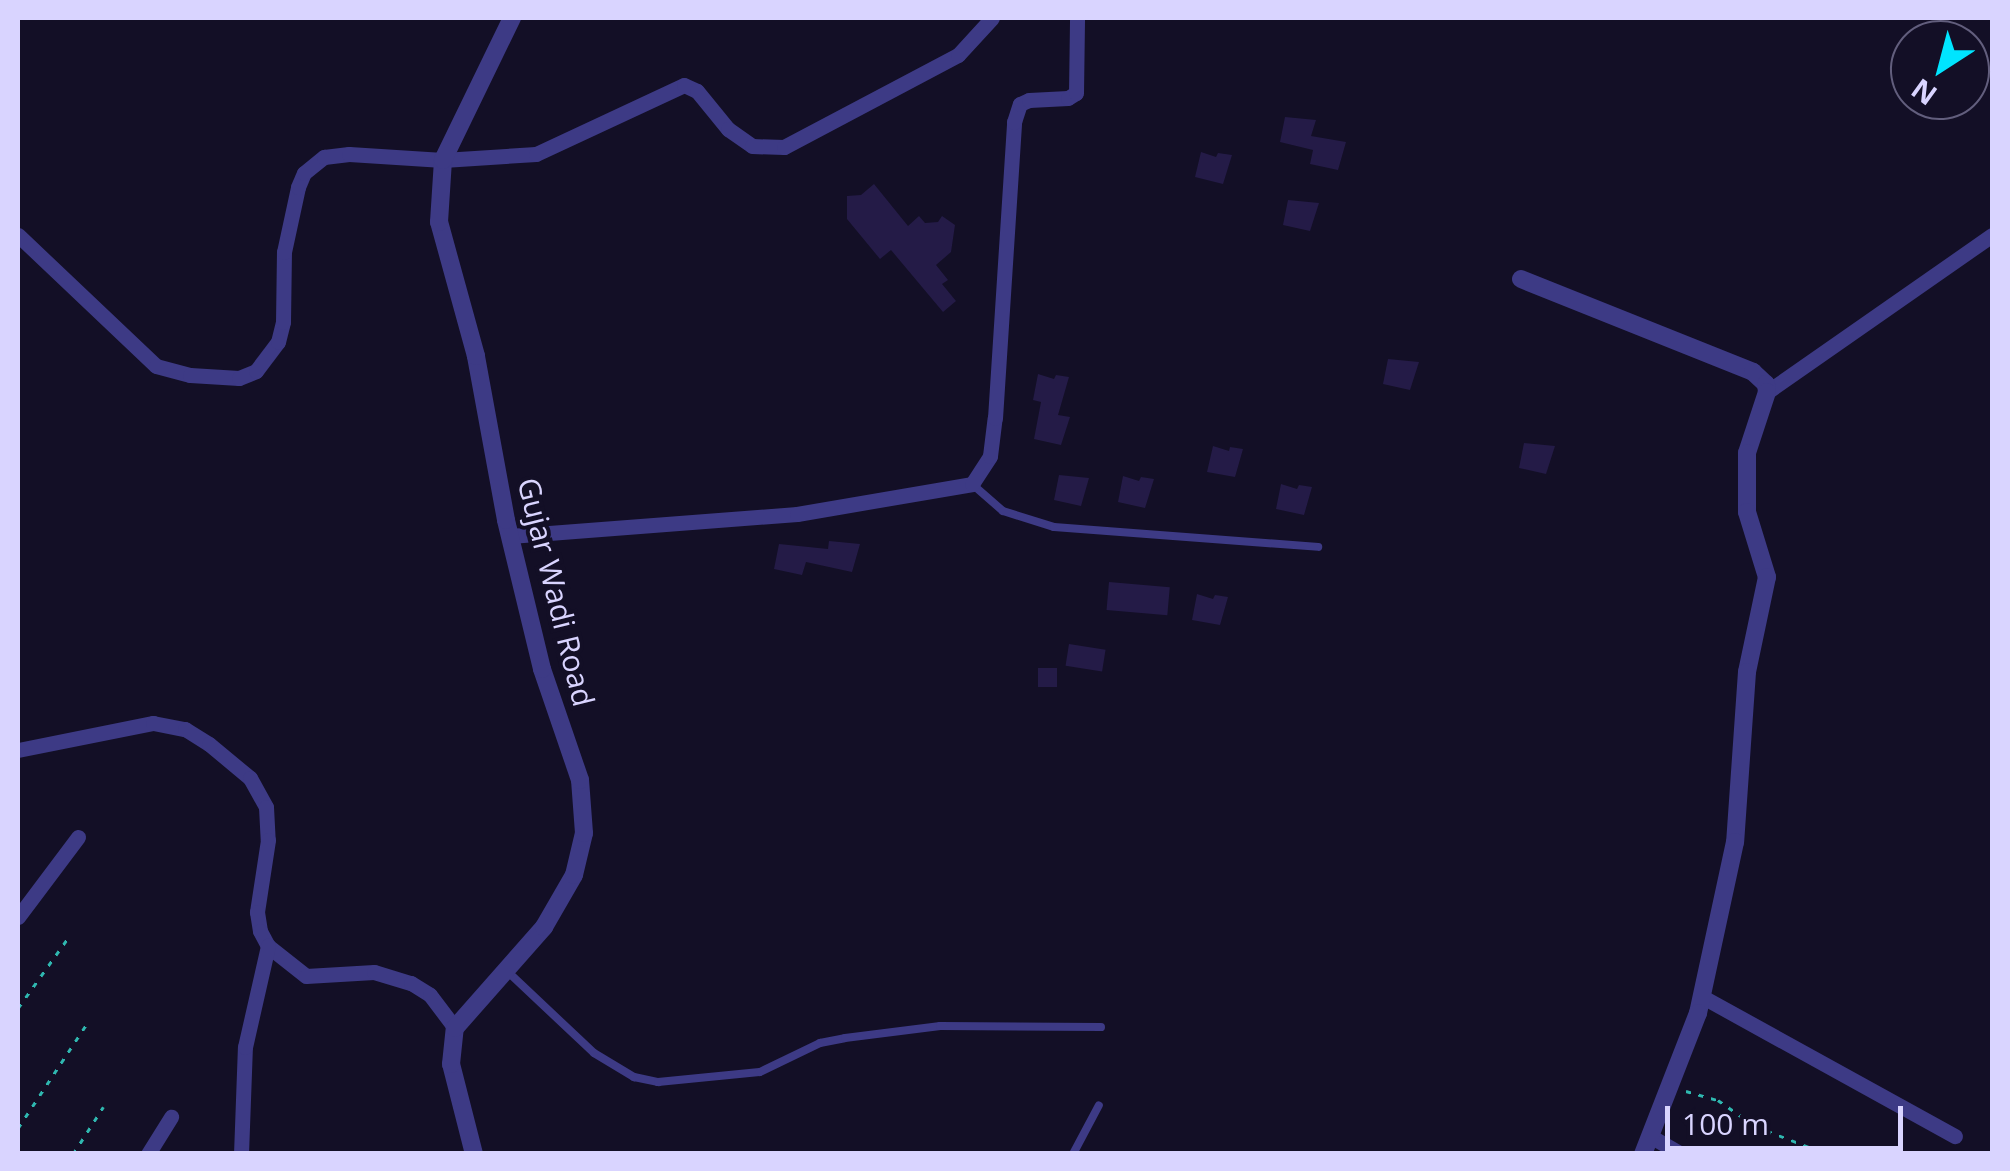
<!DOCTYPE html>
<style>
body{margin:0}
#map{position:relative;width:2010px;height:1171px;overflow:hidden;background:#130f26;font-family:"Open Sans",sans-serif}
div>[style]{position:absolute}
[style*='--x']{left:calc(var(--x)*1px);top:calc(var(--y)*1px);width:calc(var(--w)*1px);rotate:calc(var(--a)*1deg)}
.building>*{inset:0;background:#241b47;transform-origin:0 0}
.path>*{height:2.5px;margin-top:-1.25px;transform-origin:0;background:repeating-linear-gradient(90deg,#2fb8b0 0 5px,transparent 0 13px)}
.service>*{height:8px;margin:-4px;padding:0 4px;transform-origin:4px;border-radius:4px;background:#3d3a85}
.minor>*{height:15px;margin:-7.5px;padding:0 7.5px;transform-origin:7.5px;border-radius:7.5px;background:#3d3a85}
.tertiary>*{height:18px;margin:-9px;padding:0 9px;transform-origin:9px;border-radius:9px;background:#3d3a85}
span{translate:-50% -50%;white-space:nowrap;text-align:center;line-height:1.15;-webkit-text-stroke:8px #130f26;paint-order:stroke}
.street-label{font-size:30px;color:#d9d4ff}
.frame{position:absolute;inset:0;border:20px solid #d9d4ff;pointer-events:none}
.north{position:absolute;left:1890px;top:20px;width:100px;height:100px;box-sizing:border-box;background:#130f26;border:2px solid #625e7d;border-radius:50%;rotate:216deg;font-size:28px;font-weight:700;line-height:40px;text-align:center;color:#d9d4ff}
.north::after{content:'';display:block;margin:auto;width:35px;height:45px;background:#00e5ff;clip-path:polygon(50% 0,100% 100%,50% 72%,0 100%)}
.scale{position:absolute;left:1665px;top:1106px;width:238px;height:45px;box-sizing:border-box;border:5px solid #d9d4ff;border-top:0;padding-left:12px;font-size:30px;line-height:35px;white-space:nowrap;color:#d9d4ff;-webkit-text-stroke:8px #130f26;paint-order:stroke}
</style>
<div id="map">
<div class="building">
<i style="clip-path:polygon(1285px 117px,1316px 120px,1311px 136px,1346px 142px,1338px 170px,1310px 164px,1313px 150px,1280px 142px)"></i>
<i style="clip-path:polygon(1201px 152px,1216px 157px,1218px 153px,1232px 155px,1223px 184px,1195px 177px)"></i>
<i style="clip-path:polygon(874px 184px,908px 226px,919px 216px,925px 223px,938px 222px,942px 216px,955px 225px,951px 252px,936px 265px,948px 280px,942px 284px,956px 301px,943px 312px,891px 250px,880px 259px,847px 219px,847px 196px,861px 195px)"></i>
<i style="clip-path:polygon(1288px 200px,1319px 203px,1310px 231px,1283px 225px)"></i>
<i style="clip-path:polygon(1388px 359px,1419px 362px,1410px 390px,1383px 384px)"></i>
<i style="clip-path:polygon(1038px 374px,1054px 379px,1056px 375px,1069px 377px,1058px 415px,1070px 417px,1061px 445px,1034px 439px,1041px 402px,1033px 400px)"></i>
<i style="clip-path:polygon(1524px 443px,1555px 446px,1546px 474px,1519px 468px)"></i>
<i style="clip-path:polygon(1213px 446px,1229px 451px,1230px 447px,1243px 449px,1235px 477px,1207px 472px)"></i>
<i style="clip-path:polygon(1059px 475px,1089px 478px,1081px 506px,1054px 500px)"></i>
<i style="clip-path:polygon(1123px 476px,1139px 481px,1141px 477px,1154px 479px,1145px 508px,1118px 502px)"></i>
<i style="clip-path:polygon(1281px 484px,1297px 489px,1299px 485px,1312px 487px,1304px 515px,1276px 509px)"></i>
<i style="clip-path:polygon(829px 541px,860px 544px,852px 572px,806px 562px,802px 575px,774px 569px,779px 544px,828px 549px)"></i>
<i style="left:1109px;top:582px;width:61px;height:28px;rotate:5deg"></i>
<i style="clip-path:polygon(1197px 594px,1213px 599px,1215px 595px,1228px 597px,1220px 625px,1192px 620px)"></i>
<i style="left:1069px;top:644px;width:37px;height:22px;rotate:9deg"></i>
<i style="left:1038px;top:668px;width:19px;height:19px"></i>
</div>
<div class="path">
<i style="--x:18;--y:1008;--w:86;--a:-54.5"></i>
<i style="--x:1686;--y:1091;--w:33;--a:16"></i>
<i style="--x:1718;--y:1100;--w:45;--a:35.1"></i>
<i style="--x:1755;--y:1126;--w:77;--a:21.3"></i>
<i style="--x:18;--y:1128;--w:123;--a:-56.6"></i>
<i style="--x:73;--y:1154;--w:56;--a:-57.4"></i>
</div>
<div class="service">
<i style="--x:972;--y:484;--w:41;--a:41.1"></i>
<i style="--x:1003;--y:511;--w:53;--a:17.4"></i>
<i style="--x:1054;--y:527;--w:265;--a:4.3"></i>
<i style="--x:508;--y:972;--w:118;--a:43.3"></i>
<i style="--x:594;--y:1053;--w:47;--a:31"></i>
<i style="--x:634;--y:1077;--w:25;--a:12"></i>
<i style="--x:658;--y:1082;--w:102;--a:-5.6"></i>
<i style="--x:760;--y:1072;--w:67;--a:-25.8"></i>
<i style="--x:820;--y:1043;--w:25;--a:-11"></i>
<i style="--x:845;--y:1038;--w:96;--a:-7.2"></i>
<i style="--x:940;--y:1026;--w:161;--a:0.4"></i>
<i style="--x:1073;--y:1154;--w:55;--a:-62"></i>
</div>
<div class="minor">
<i style="--x:18;--y:235;--w:190;--a:43.5"></i>
<i style="--x:156;--y:366;--w:35;--a:15"></i>
<i style="--x:190;--y:375;--w:49;--a:3.5"></i>
<i style="--x:239;--y:378;--w:18;--a:-22"></i>
<i style="--x:256;--y:371;--w:36;--a:-53"></i>
<i style="--x:278;--y:342;--w:21;--a:-76"></i>
<i style="--x:283;--y:322;--w:70;--a:-89.2"></i>
<i style="--x:284;--y:252;--w:66;--a:-77.8"></i>
<i style="--x:298;--y:187;--w:15;--a:-67"></i>
<i style="--x:304;--y:173;--w:26;--a:-39"></i>
<i style="--x:324;--y:157;--w:25;--a:-7"></i>
<i style="--x:349;--y:154;--w:94;--a:3.7"></i>
<i style="--x:443;--y:160;--w:93;--a:-3.7"></i>
<i style="--x:536;--y:154;--w:163;--a:-25"></i>
<i style="--x:684;--y:85;--w:14;--a:25"></i>
<i style="--x:697;--y:91;--w:49;--a:50.8"></i>
<i style="--x:728;--y:129;--w:29;--a:35"></i>
<i style="--x:752;--y:146;--w:32;--a:2"></i>
<i style="--x:784;--y:147;--w:197;--a:-27.9"></i>
<i style="--x:958;--y:55;--w:50;--a:-47.4"></i>
<i style="--x:1767;--y:392;--w:274;--a:-34.9"></i>
<i style="--x:510;--y:536;--w:288;--a:-4.4"></i>
<i style="--x:797;--y:514;--w:178;--a:-9.7"></i>
<i style="--x:972;--y:484;--w:33;--a:-57"></i>
<i style="--x:990;--y:456;--w:38;--a:-83"></i>
<i style="--x:995;--y:418;--w:297;--a:-86.3"></i>
<i style="--x:1014;--y:122;--w:19;--a:-72"></i>
<i style="--x:1020;--y:104;--w:10;--a:-24"></i>
<i style="--x:1029;--y:100;--w:39;--a:-3"></i>
<i style="--x:1068;--y:98;--w:9;--a:-32"></i>
<i style="--x:1076;--y:93;--w:75;--a:-89.2"></i>
<i style="--x:18;--y:750;--w:138;--a:-11.3"></i>
<i style="--x:153;--y:723;--w:33;--a:11"></i>
<i style="--x:185;--y:729;--w:28;--a:32"></i>
<i style="--x:209;--y:744;--w:53;--a:39.7"></i>
<i style="--x:250;--y:778;--w:33;--a:61"></i>
<i style="--x:266;--y:807;--w:33;--a:87"></i>
<i style="--x:268;--y:840;--w:73;--a:98.7"></i>
<i style="--x:257;--y:912;--w:19;--a:81"></i>
<i style="--x:260;--y:931;--w:17;--a:62"></i>
<i style="--x:268;--y:946;--w:48;--a:38.3"></i>
<i style="--x:306;--y:976;--w:68;--a:-3.4"></i>
<i style="--x:374;--y:972;--w:39;--a:17"></i>
<i style="--x:411;--y:983;--w:22;--a:32"></i>
<i style="--x:430;--y:995;--w:41;--a:52.9"></i>
<i style="--x:18;--y:917;--w:100;--a:-53.1"></i>
<i style="--x:1701;--y:996;--w:290;--a:28.9"></i>
<i style="--x:1650;--y:1136;--w:36;--a:30"></i>
<i style="--x:148;--y:1154;--w:44;--a:-58.1"></i>
<i style="--x:241;--y:1154;--w:107;--a:-87.9"></i>
<i style="--x:245;--y:1047;--w:104;--a:-77.2"></i>
</div>
<div class="tertiary">
<i style="--x:1521;--y:279;--w:250;--a:21.8"></i>
<i style="--x:1753;--y:372;--w:18;--a:43"></i>
<i style="--x:1766;--y:384;--w:8;--a:83"></i>
<i style="--x:1767;--y:392;--w:64;--a:108.2"></i>
<i style="--x:1747;--y:453;--w:59;--a:90"></i>
<i style="--x:1747;--y:512;--w:68;--a:72.9"></i>
<i style="--x:1767;--y:577;--w:97;--a:101.9"></i>
<i style="--x:1747;--y:672;--w:170;--a:94"></i>
<i style="--x:1735;--y:842;--w:175;--a:102.2"></i>
<i style="--x:1698;--y:1013;--w:151;--a:111.3"></i>
<i style="--x:474;--y:1154;--w:93;--a:-104.3"></i>
<i style="--x:451;--y:1064;--w:36;--a:-84"></i>
<i style="--x:455;--y:1028;--w:135;--a:-48.6"></i>
<i style="--x:544;--y:927;--w:60;--a:-60"></i>
<i style="--x:574;--y:875;--w:43;--a:-76.6"></i>
<i style="--x:584;--y:833;--w:53;--a:-94.3"></i>
<i style="--x:580;--y:780;--w:117;--a:-108.9"></i>
<i style="--x:542;--y:669;--w:153;--a:-103.6"></i>
<i style="--x:506;--y:520;--w:167;--a:-100.4"></i>
<i style="--x:476;--y:356;--w:139;--a:-105.4"></i>
<i style="--x:439;--y:222;--w:62;--a:-86.3"></i>
<i style="--x:443;--y:160;--w:158;--a:-64.1"></i>
</div>
<div class="street-label">
<span style="left:556px;top:592px;rotate:76deg">Gujar Wadi Road</span>
</div>
<div class="frame"></div>
<div class="north">N</div>
<div class="scale">100 m</div>
</div>
